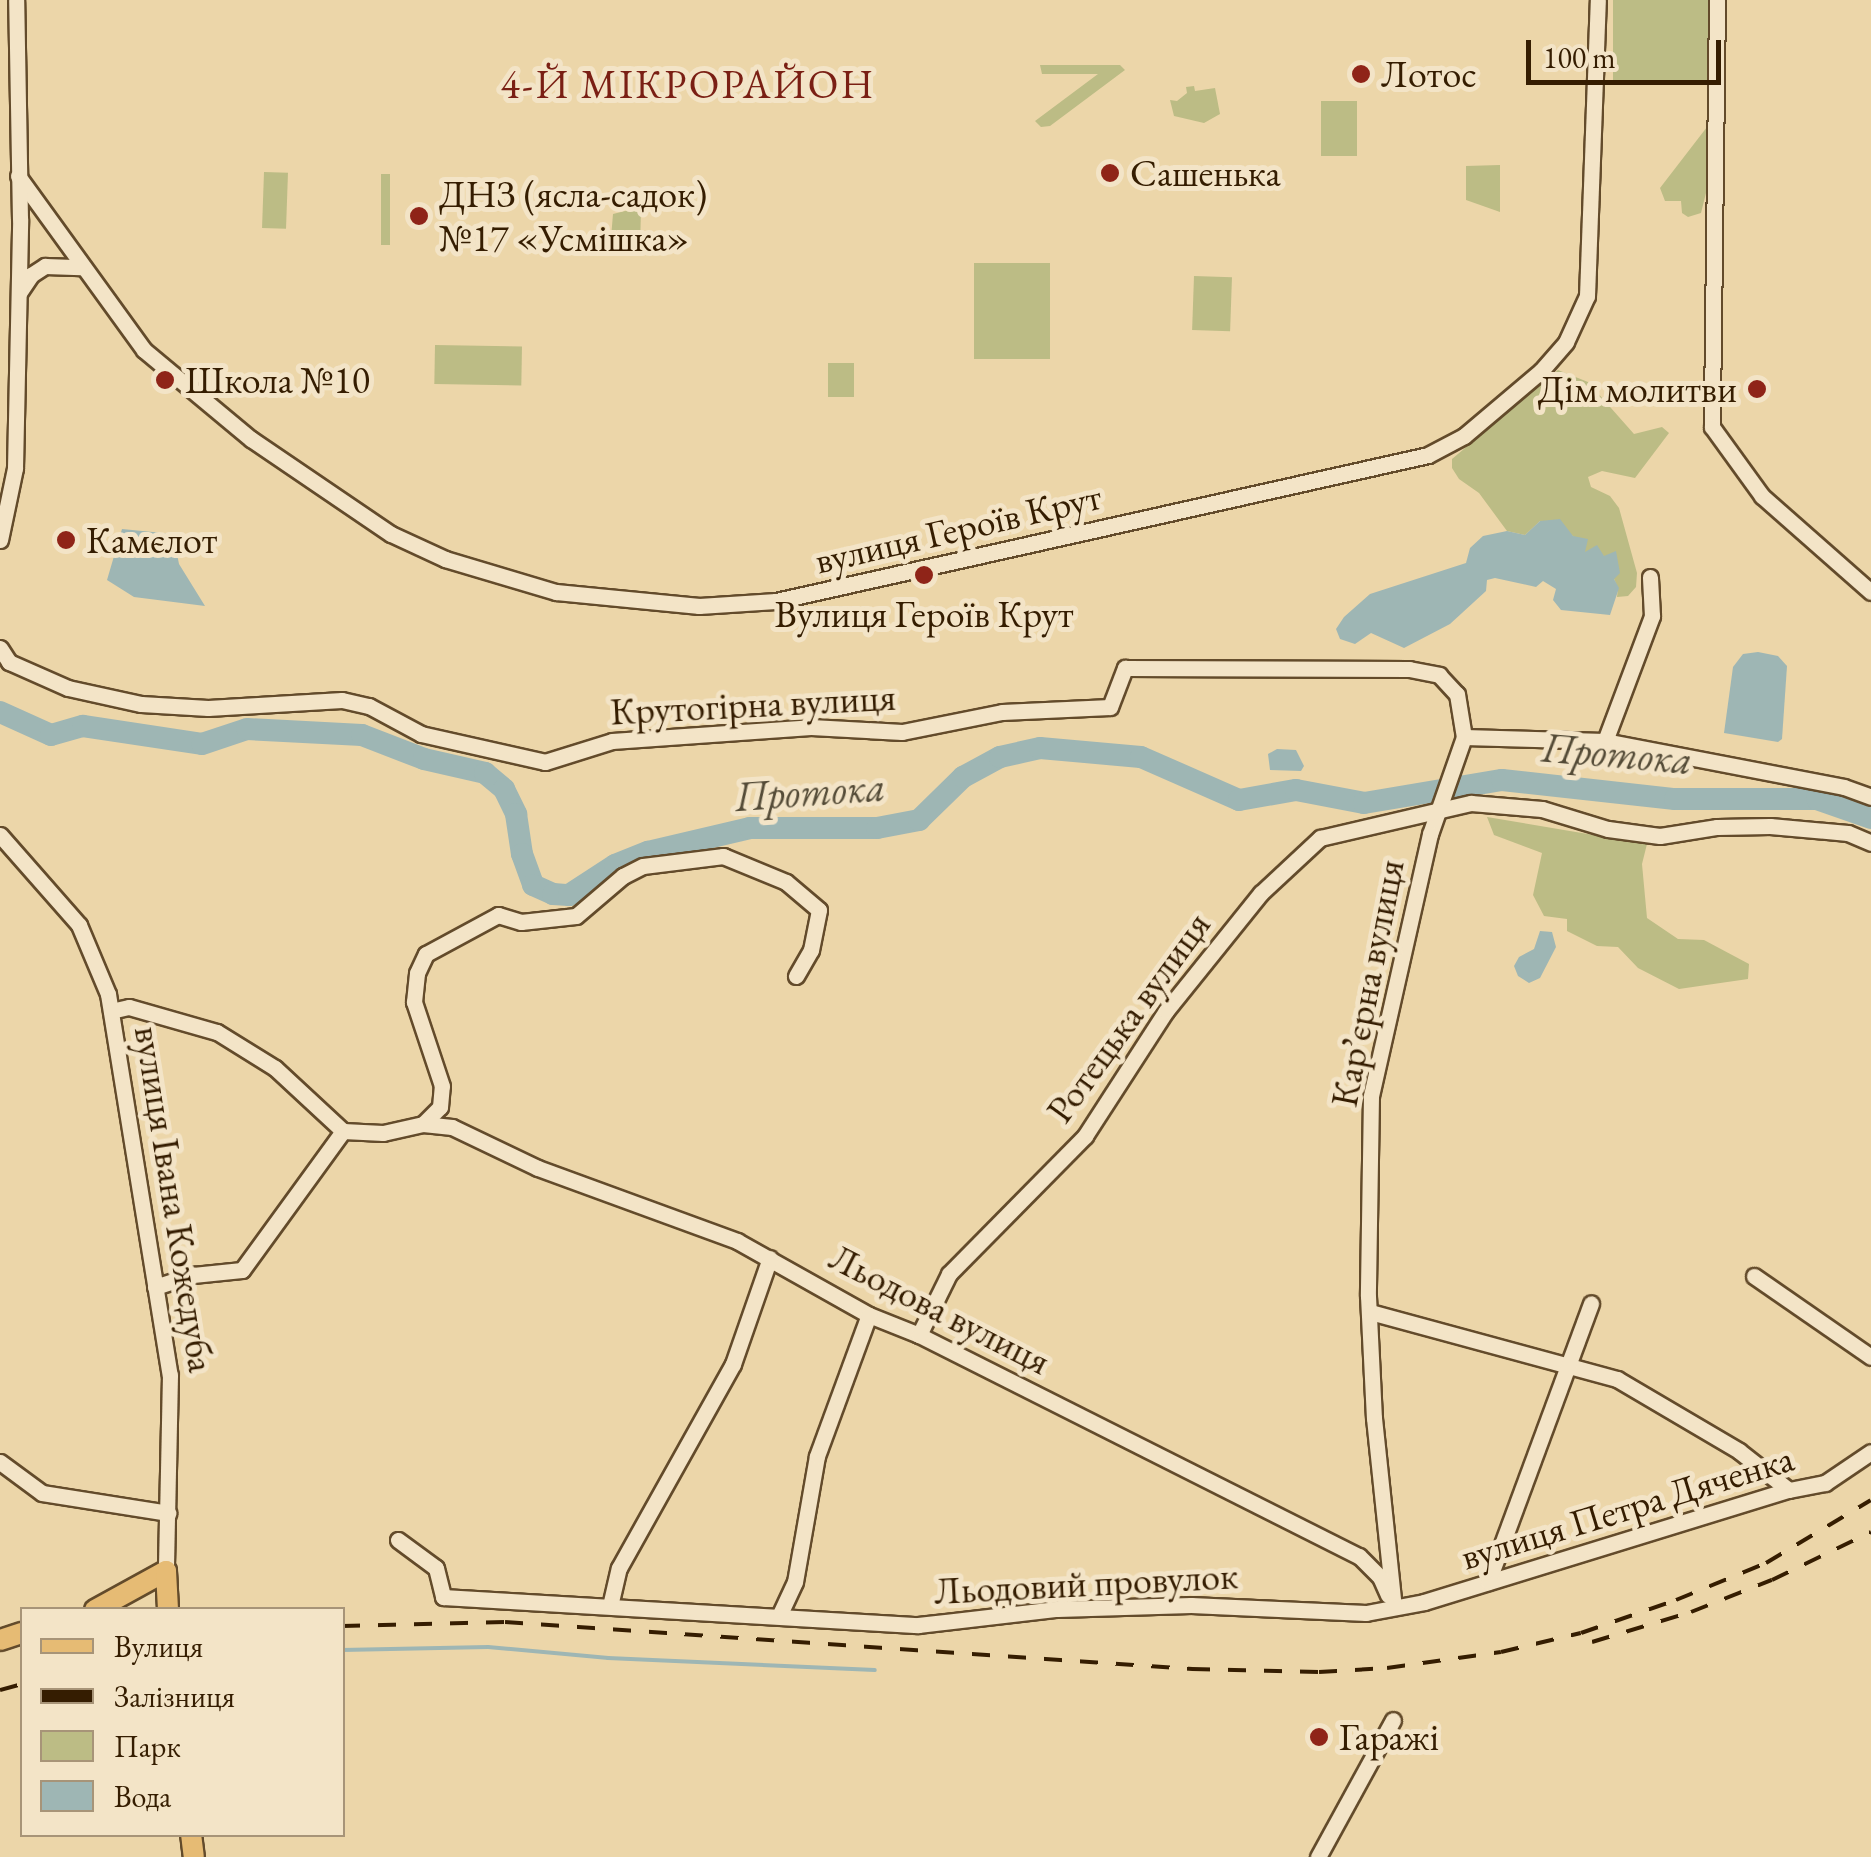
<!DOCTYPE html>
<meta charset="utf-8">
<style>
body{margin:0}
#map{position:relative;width:1871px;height:1857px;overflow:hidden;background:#ecd6a9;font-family:"EB Garamond",serif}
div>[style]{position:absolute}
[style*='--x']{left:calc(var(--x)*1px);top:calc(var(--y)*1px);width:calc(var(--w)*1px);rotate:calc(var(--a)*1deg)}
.green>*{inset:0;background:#bcbc85;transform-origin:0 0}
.water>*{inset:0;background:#9eb6b4}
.stream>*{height:4px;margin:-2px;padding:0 2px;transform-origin:2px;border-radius:2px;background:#9eb6b4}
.river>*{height:22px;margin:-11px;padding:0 11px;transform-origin:11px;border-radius:11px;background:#9eb6b4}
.roads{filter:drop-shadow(2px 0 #634b2b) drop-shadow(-2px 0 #634b2b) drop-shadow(0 2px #634b2b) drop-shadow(0 -2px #634b2b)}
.minor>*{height:15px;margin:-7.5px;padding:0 7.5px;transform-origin:7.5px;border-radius:7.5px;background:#f3e4c7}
.major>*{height:20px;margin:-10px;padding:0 10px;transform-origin:10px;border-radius:10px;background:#e6bb74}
.rail>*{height:4px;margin-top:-2px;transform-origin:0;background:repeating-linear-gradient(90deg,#351d01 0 18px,transparent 0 36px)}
.dots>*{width:28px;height:28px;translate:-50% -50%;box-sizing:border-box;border:5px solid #f3e4c7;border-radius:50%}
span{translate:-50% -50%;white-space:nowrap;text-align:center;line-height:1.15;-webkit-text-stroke:10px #f3e4c7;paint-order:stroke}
.poi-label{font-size:38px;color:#351d01}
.left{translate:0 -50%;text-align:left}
.right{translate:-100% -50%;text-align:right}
.street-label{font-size:38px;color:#351d01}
.neighbourhood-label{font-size:40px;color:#7a1f14;letter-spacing:2.5px}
.water-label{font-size:40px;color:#544b37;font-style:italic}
.legend{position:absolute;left:20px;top:1607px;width:325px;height:230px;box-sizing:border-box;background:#f3e4c7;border:2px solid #a79478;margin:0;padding:12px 18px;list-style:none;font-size:30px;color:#351d01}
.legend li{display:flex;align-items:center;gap:20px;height:50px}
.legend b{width:50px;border:2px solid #a79478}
.scale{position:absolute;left:1526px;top:40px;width:195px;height:45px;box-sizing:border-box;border:5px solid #351d01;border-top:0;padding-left:12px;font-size:30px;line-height:35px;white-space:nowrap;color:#351d01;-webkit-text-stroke:8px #f3e4c7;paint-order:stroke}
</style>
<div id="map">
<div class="green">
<i style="left:1613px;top:0;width:96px;height:84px"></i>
<i style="clip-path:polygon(1040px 65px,1120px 65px,1125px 70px,1050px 126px,1041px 127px,1035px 121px,1098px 74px,1042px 74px)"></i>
<i style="clip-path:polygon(1194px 86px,1195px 91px,1215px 88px,1220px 114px,1204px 123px,1174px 116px,1170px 100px,1177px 101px,1187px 93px,1186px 87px)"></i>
<i style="left:1321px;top:101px;width:36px;height:55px"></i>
<i style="clip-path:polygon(1707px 127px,1706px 193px,1701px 213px,1688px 217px,1682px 213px,1681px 201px,1665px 201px,1660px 188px)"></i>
<i style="clip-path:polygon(1500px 165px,1500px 212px,1466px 200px,1466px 166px)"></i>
<i style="left:264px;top:172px;width:24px;height:56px;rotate:2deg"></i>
<i style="left:381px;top:174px;width:9px;height:71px"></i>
<i style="clip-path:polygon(641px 207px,640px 251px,621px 250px,611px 238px,613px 214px)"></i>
<i style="left:974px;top:263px;width:76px;height:96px"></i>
<i style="left:1194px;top:276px;width:38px;height:54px;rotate:2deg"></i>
<i style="left:435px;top:345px;width:87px;height:39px;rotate:1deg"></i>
<i style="left:828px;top:363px;width:26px;height:34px"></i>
<i style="clip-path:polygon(1558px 370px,1588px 382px,1634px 434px,1662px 427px,1669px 433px,1635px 478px,1602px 471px,1588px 477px,1591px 487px,1610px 496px,1619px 508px,1637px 573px,1636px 587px,1628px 596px,1617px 597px,1618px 588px,1604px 556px,1584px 553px,1573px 536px,1540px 521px,1525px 535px,1507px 531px,1479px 493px,1459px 479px,1452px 468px,1452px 459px)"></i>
<i style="clip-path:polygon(1487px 817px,1647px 844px,1642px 864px,1647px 918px,1678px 939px,1704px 940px,1749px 964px,1748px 979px,1679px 989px,1638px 968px,1618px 947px,1597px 946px,1567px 931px,1567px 919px,1544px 916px,1533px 895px,1542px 853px,1494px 835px)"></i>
</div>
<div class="water">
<i style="clip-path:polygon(1560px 519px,1573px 536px,1588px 539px,1585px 552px,1597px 545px,1604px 556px,1616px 551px,1620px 573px,1614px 579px,1619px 588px,1610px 615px,1561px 610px,1553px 600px,1556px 589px,1543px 581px,1536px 587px,1495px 578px,1487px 580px,1486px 591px,1450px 624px,1404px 648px,1371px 633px,1355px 644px,1340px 639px,1336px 629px,1344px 617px,1370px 594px,1466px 563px,1470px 548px,1483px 536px,1507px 531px,1525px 535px,1540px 521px)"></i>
<i style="clip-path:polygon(122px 529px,173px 534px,179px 564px,205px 606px,134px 597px,107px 580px)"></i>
<i style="clip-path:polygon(1758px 652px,1778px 656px,1787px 666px,1782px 739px,1778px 742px,1724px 733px,1733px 667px,1743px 654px)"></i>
<i style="clip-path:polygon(1277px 749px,1296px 750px,1304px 766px,1301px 771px,1270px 770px,1268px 754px)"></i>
<i style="clip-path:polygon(1540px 931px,1552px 932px,1556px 947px,1540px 978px,1529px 983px,1518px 976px,1514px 966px,1519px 957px,1534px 949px)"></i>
</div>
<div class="stream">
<i style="--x:342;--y:1650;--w:146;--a:-1.2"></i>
<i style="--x:488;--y:1647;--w:121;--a:5.2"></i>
<i style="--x:608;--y:1658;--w:267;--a:2.6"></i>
</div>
<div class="river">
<i style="--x:0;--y:712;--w:56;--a:24.3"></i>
<i style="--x:51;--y:735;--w:33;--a:-16"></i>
<i style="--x:83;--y:726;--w:120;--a:8.6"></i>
<i style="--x:202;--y:744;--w:47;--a:-18.4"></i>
<i style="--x:247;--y:729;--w:115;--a:3"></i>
<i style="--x:362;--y:735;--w:66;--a:21.2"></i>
<i style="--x:424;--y:759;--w:63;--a:12.9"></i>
<i style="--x:485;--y:773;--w:25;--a:40"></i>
<i style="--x:504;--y:789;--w:28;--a:64"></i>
<i style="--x:516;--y:814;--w:40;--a:81.5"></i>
<i style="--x:522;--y:854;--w:33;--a:70"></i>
<i style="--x:533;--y:885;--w:22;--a:24"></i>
<i style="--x:553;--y:894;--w:16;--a:4"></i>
<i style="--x:569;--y:895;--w:55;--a:-33.1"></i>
<i style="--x:615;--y:865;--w:35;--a:-22"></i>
<i style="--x:648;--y:852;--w:105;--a:-13.2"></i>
<i style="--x:750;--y:828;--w:127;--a:0"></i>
<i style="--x:877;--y:828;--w:43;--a:-10.8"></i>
<i style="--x:919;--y:820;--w:62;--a:-44.3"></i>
<i style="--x:963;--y:777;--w:42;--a:-28.4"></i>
<i style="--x:1000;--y:757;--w:41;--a:-12.7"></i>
<i style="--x:1040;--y:748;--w:101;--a:5.1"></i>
<i style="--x:1141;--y:757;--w:107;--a:23.7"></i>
<i style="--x:1239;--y:800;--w:58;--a:-10"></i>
<i style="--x:1296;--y:790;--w:69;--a:10.8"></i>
<i style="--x:1364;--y:803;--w:140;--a:-9.5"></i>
<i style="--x:1502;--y:780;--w:174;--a:6.3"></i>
<i style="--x:1675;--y:799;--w:142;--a:0"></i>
<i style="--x:1817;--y:799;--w:57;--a:19.4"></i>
</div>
<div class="roads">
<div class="minor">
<i style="--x:1717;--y:0;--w:427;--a:90.7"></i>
<i style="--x:1712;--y:427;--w:85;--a:54.1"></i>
<i style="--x:1762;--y:496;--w:145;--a:41.4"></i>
<i style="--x:18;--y:176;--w:215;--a:54.1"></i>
<i style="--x:144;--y:350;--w:139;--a:39.8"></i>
<i style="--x:251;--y:439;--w:169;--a:34.2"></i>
<i style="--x:391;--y:534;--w:60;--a:24.8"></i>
<i style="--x:445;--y:559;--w:116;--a:16.6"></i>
<i style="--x:556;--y:592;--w:144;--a:5.6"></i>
<i style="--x:699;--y:606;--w:77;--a:-3.7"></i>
<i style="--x:776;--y:601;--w:668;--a:-12.62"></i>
<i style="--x:1428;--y:455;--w:41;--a:-27.8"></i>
<i style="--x:1464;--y:436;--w:101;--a:-40.2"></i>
<i style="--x:1541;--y:371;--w:38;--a:-49"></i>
<i style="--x:1566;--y:342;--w:51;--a:-65.5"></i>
<i style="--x:1587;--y:296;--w:296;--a:-87.9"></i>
<i style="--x:19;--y:293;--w:22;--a:-56"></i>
<i style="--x:31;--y:275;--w:17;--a:-33"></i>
<i style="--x:45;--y:266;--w:36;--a:2"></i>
<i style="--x:0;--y:540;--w:74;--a:-78.2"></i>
<i style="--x:15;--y:468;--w:249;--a:-88.8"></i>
<i style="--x:20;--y:219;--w:219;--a:-91"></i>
<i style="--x:0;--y:648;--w:17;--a:57"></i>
<i style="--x:9;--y:662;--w:64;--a:23.8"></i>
<i style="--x:68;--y:688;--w:75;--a:12.4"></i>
<i style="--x:141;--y:704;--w:67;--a:3.4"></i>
<i style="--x:208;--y:708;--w:134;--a:-3.4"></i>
<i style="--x:342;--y:700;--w:28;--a:13"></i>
<i style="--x:369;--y:706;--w:59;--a:28.3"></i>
<i style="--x:421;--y:734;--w:127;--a:12.7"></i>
<i style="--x:545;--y:762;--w:70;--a:-17.4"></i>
<i style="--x:612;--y:741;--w:199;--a:-4"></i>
<i style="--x:811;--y:727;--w:91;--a:3.1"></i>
<i style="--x:902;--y:732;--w:102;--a:-11.3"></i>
<i style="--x:1002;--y:712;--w:108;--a:-2.7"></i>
<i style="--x:1110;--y:707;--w:42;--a:-69"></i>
<i style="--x:1125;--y:668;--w:284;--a:0.2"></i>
<i style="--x:1409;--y:669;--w:31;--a:11"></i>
<i style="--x:1439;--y:675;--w:26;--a:47"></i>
<i style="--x:1457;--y:694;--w:44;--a:80.8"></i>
<i style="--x:1464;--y:737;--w:103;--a:109.3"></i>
<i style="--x:1430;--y:834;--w:269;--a:102.7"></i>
<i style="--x:1371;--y:1096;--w:200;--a:90.9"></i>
<i style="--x:1368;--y:1296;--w:122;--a:87.2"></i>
<i style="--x:1374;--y:1418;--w:190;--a:84"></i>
<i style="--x:1464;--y:737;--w:141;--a:1.6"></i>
<i style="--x:1605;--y:741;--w:243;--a:10.9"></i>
<i style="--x:1844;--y:787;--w:29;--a:20"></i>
<i style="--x:1605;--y:741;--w:134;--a:-69.4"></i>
<i style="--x:1652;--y:616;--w:39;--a:-93"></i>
<i style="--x:0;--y:835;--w:120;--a:48.7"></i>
<i style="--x:79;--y:925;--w:75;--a:67.2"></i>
<i style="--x:108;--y:994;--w:386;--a:80.8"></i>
<i style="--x:170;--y:1375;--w:196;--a:91.2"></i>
<i style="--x:111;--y:1011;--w:18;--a:-13"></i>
<i style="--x:129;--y:1007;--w:91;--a:15.9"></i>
<i style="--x:217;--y:1032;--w:68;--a:31.8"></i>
<i style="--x:275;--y:1068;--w:93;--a:42.8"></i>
<i style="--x:423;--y:1124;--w:24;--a:-45"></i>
<i style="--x:440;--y:1107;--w:21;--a:-85"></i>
<i style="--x:442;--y:1086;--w:89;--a:-108.4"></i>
<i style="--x:414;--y:1002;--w:29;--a:-84"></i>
<i style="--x:417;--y:973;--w:21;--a:-65"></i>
<i style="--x:426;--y:954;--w:82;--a:-28.4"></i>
<i style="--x:498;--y:915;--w:24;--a:17"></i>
<i style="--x:521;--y:922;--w:55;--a:-6.2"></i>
<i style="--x:576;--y:916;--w:62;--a:-40.4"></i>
<i style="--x:623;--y:876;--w:22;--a:-27"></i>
<i style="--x:643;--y:866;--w:81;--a:-7.1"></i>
<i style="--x:723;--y:856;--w:68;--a:22.4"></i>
<i style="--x:786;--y:882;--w:43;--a:40.3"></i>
<i style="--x:819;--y:910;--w:41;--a:101.3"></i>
<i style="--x:811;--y:950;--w:30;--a:120"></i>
<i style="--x:1754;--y:1276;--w:142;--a:34.7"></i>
<i style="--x:155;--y:1287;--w:40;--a:-18"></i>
<i style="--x:193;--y:1275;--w:49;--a:-5.8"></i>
<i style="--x:242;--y:1270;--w:172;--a:-54"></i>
<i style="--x:343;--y:1131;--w:40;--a:2.9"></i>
<i style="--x:383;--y:1133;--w:41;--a:-12.7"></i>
<i style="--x:423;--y:1124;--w:29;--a:6"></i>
<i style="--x:452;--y:1127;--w:95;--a:25.5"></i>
<i style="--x:538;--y:1168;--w:212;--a:20.1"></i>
<i style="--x:737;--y:1241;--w:151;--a:29.3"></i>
<i style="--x:869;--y:1315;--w:54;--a:21.8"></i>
<i style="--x:919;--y:1335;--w:492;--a:26.7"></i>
<i style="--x:1359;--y:1556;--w:30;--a:45"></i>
<i style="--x:1380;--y:1577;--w:20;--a:66"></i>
<i style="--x:1370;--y:1312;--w:256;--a:15.2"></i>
<i style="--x:1617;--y:1379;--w:142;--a:30.5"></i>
<i style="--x:1739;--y:1451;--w:63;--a:38"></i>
<i style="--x:919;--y:1335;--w:68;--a:-63.8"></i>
<i style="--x:949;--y:1274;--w:194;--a:-45.4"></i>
<i style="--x:1085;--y:1136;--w:149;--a:-57.1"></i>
<i style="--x:1166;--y:1011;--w:151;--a:-51.2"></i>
<i style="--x:1261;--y:893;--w:81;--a:-43"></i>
<i style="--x:1320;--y:838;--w:155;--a:-13.1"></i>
<i style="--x:1471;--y:803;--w:71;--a:4.8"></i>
<i style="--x:1542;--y:809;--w:69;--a:16.9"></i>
<i style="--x:1608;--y:829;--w:52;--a:7.7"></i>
<i style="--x:1660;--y:836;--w:58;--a:-9"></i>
<i style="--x:1717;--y:827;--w:53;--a:-1.1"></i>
<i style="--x:1770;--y:826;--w:78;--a:5.1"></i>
<i style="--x:1848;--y:833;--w:25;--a:23"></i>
<i style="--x:0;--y:1462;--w:52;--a:36.4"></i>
<i style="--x:42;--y:1493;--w:128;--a:9"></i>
<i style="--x:398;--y:1540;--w:47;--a:36.4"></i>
<i style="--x:436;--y:1568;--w:30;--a:76"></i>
<i style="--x:443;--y:1597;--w:476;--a:3.4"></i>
<i style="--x:918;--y:1625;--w:140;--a:-6.6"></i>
<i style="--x:1057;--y:1609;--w:134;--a:-1.7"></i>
<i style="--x:1191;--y:1605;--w:175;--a:2.6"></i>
<i style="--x:1366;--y:1613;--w:59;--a:-10.7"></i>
<i style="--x:1424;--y:1602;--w:382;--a:-17.1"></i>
<i style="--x:1789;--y:1490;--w:37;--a:-11"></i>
<i style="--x:1825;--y:1483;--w:55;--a:-34"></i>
<i style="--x:1488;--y:1582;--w:297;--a:-69.7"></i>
<i style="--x:610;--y:1606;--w:39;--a:-77"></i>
<i style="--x:619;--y:1568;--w:234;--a:-60.8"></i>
<i style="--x:733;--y:1364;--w:112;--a:-70.8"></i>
<i style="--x:780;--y:1614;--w:35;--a:-65"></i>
<i style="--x:795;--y:1582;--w:128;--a:-80.1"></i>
<i style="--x:817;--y:1456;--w:150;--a:-69.8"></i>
<i style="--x:1318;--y:1857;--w:156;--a:-61.3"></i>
</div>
<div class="major">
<i style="--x:95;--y:1610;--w:81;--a:-28.8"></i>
<i style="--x:166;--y:1571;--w:39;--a:87"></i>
<i style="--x:0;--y:1640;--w:23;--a:-18"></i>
<i style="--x:191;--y:1834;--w:23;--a:83"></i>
</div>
</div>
<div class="rail">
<i style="--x:342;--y:1626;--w:163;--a:-1.4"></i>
<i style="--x:505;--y:1622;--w:689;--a:3.91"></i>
<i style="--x:1192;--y:1669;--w:127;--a:1.4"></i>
<i style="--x:1319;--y:1672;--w:68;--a:-3.4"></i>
<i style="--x:1387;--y:1668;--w:115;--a:-8"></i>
<i style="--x:1501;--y:1652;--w:82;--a:-13.4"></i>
<i style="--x:1581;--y:1633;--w:101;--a:-19.2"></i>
<i style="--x:1676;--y:1600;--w:97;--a:-22.3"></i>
<i style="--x:1766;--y:1563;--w:122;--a:-31"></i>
<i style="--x:1592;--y:1642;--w:103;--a:-16.9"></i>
<i style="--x:1691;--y:1612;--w:87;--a:-21.6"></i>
<i style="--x:1772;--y:1580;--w:110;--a:-25.9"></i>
<i style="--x:0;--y:1690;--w:23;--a:-15"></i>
</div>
<div class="dots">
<i style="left:1361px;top:74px;background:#8f2418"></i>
<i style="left:1110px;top:173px;background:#8f2418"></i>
<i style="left:419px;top:216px;background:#8f2418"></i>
<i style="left:165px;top:380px;background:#8f2418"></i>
<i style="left:1757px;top:389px;background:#8f2418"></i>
<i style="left:66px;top:540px;background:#8f2418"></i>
<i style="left:924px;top:575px;background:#8f2418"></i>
<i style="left:1319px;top:1737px;background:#8f2418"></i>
</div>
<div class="poi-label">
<span class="left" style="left:1381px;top:74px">Лотос</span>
<span class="left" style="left:1130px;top:173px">Сашенька</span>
<span class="left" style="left:439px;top:216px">ДНЗ (ясла-садок)<br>№17 «Усмішка»</span>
<span class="left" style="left:185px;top:380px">Школа №10</span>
<span class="right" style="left:1737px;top:389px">Дім молитви</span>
<span class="left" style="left:86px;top:540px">Камєлот</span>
<span style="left:924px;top:614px">Вулиця Героїв Крут</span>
<span class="left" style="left:1339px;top:1737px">Гаражі</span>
</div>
<div class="street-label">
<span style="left:958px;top:528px;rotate:-13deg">вулиця Героїв Крут</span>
<span style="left:753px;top:704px;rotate:-3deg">Крутогірна вулиця</span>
<span style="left:1367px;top:983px;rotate:-79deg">Карʼєрна вулиця</span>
<span style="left:1128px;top:1017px;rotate:-54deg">Ротецька вулиця</span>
<span style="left:175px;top:1199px;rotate:81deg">вулиця Івана Кожедуба</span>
<span style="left:940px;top:1309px;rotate:27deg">Льодова вулиця</span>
<span style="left:1627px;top:1507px;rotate:-17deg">вулиця Петра Дяченка</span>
<span style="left:1086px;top:1583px;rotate:-3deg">Льодовий провулок</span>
</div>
<div class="neighbourhood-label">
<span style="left:688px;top:84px">4-Й МІКРОРАЙОН</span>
</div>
<div class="water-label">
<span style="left:1617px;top:753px;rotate:5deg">Протока</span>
<span style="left:810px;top:791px;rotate:-4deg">Протока</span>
</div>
<ul class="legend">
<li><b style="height:12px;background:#e6bb74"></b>Вулиця</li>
<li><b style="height:12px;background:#351d01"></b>Залізниця</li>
<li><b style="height:28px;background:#bcbc85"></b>Парк</li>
<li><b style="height:28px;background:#9eb6b4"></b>Вода</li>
</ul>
<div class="scale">100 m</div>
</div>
